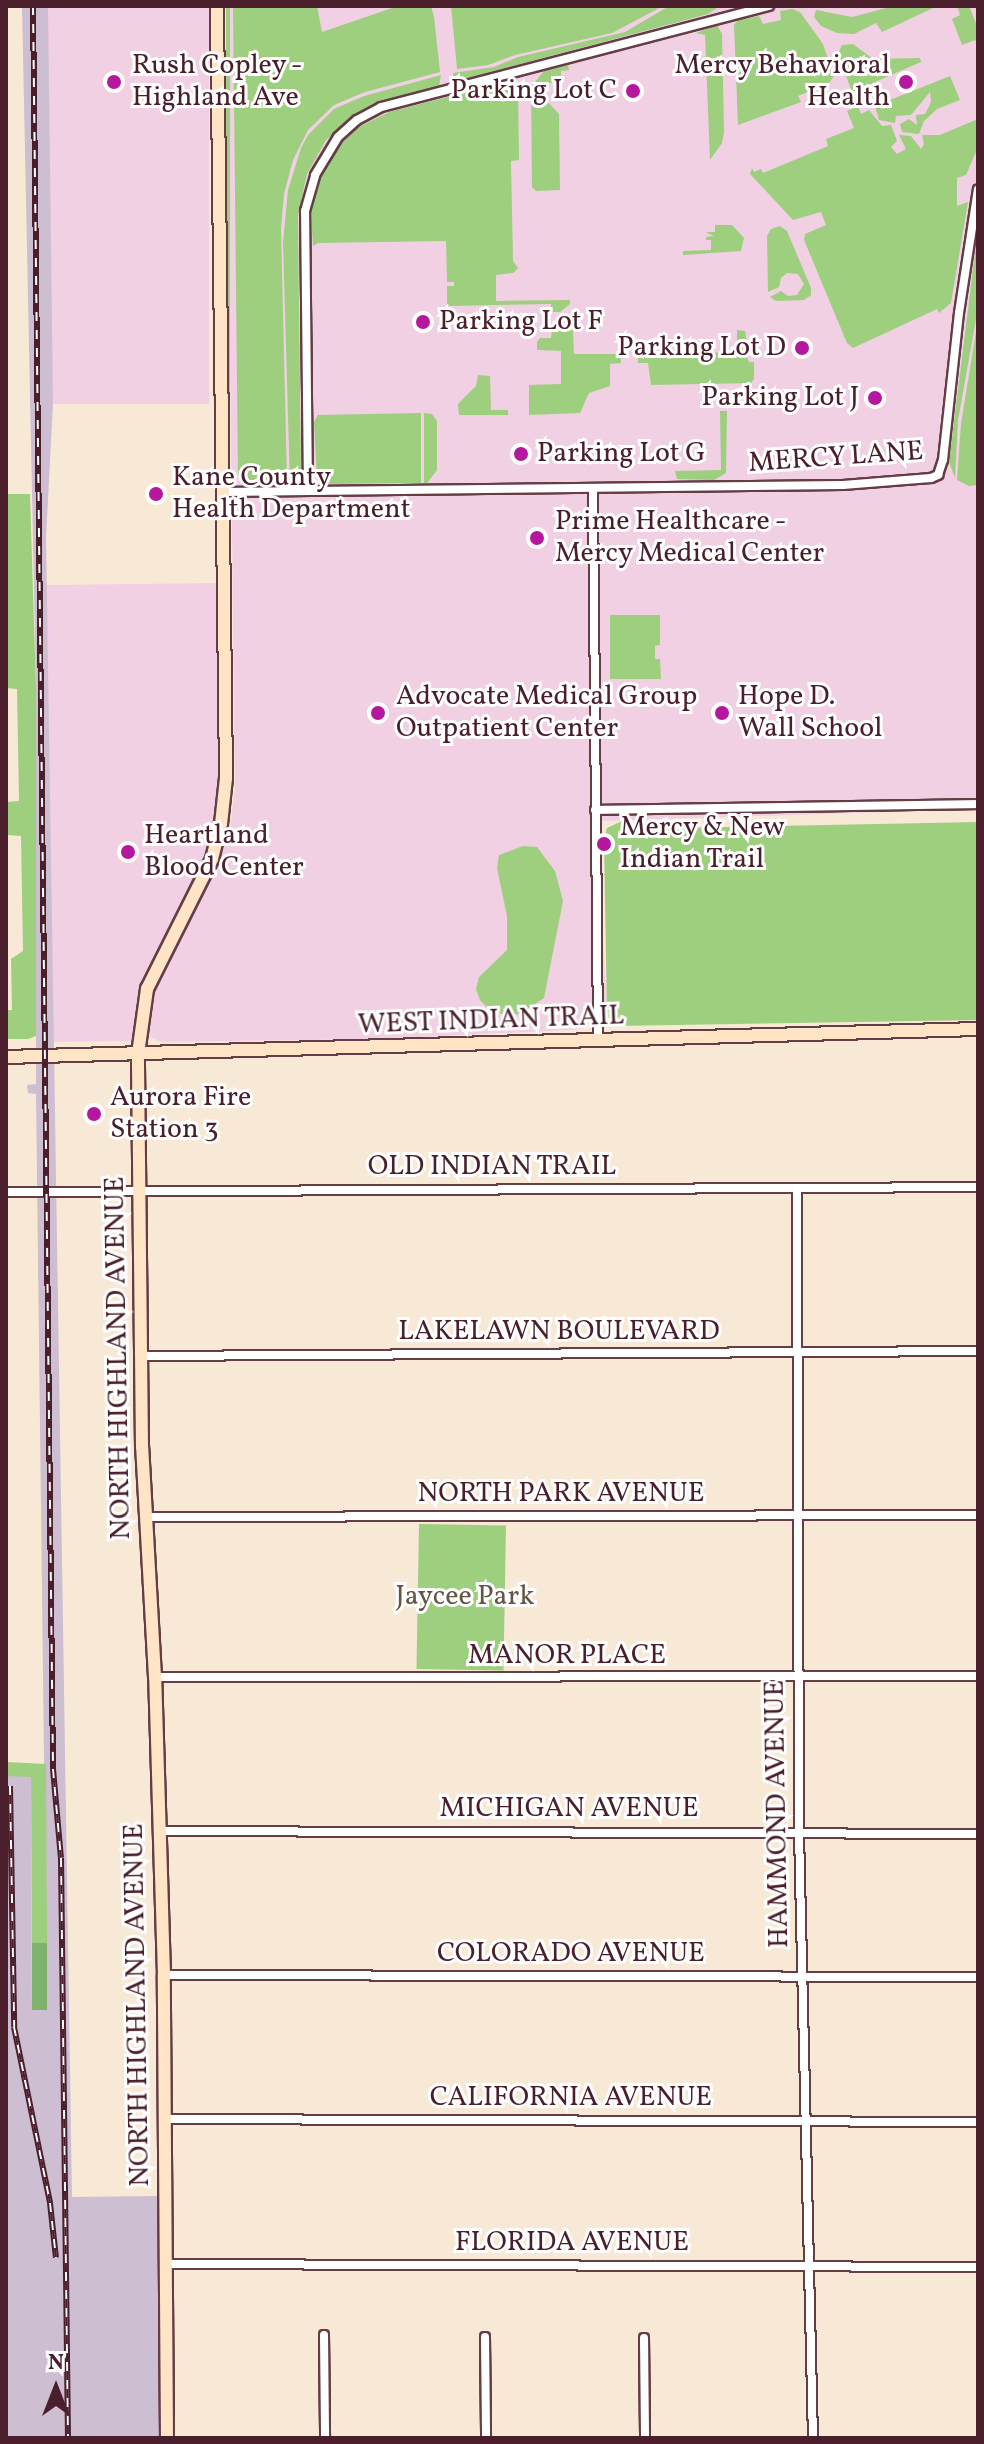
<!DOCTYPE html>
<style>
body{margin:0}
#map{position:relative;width:984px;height:2444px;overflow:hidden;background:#f8e9d7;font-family:Vollkorn,serif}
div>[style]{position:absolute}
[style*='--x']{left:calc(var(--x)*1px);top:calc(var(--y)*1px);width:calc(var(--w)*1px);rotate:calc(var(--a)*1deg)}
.built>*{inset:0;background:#f1d0e3;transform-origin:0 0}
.industrial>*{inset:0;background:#cebed1}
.green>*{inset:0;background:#9dcf7e;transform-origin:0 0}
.forest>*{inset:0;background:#7eb26d;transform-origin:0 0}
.roads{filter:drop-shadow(2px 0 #643d45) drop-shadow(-2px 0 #643d45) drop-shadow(0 2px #643d45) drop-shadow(0 -2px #643d45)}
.street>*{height:8px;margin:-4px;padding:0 4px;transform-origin:4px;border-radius:4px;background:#fff}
.secondary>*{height:12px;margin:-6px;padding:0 6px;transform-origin:6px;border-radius:6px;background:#ffe4c6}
.rail>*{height:6px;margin-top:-3px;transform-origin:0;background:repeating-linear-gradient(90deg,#fff 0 9px,#4a1f2b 0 18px);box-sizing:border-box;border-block:2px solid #4a1f2b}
.dots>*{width:22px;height:22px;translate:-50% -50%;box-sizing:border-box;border:4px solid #fff;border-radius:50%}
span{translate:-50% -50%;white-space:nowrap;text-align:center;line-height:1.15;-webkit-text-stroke:6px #fff;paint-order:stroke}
.poi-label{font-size:28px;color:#4a1f2b}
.left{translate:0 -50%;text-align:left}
.right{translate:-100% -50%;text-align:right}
.street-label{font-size:28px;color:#4a1f2b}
.park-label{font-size:28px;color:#635444}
.frame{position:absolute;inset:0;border:8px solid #4a1f2b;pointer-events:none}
.north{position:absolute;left:16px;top:2348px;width:80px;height:80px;-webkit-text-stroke:6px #fff;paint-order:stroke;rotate:0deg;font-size:22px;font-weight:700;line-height:32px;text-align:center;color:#4a1f2b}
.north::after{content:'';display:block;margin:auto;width:28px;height:36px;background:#4a1f2b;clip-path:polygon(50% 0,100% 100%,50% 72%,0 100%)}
</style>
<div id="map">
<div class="built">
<i style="left:48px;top:6px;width:161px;height:398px"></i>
<i style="clip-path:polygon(226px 6px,978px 6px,978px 809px,601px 821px,603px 945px,608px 1019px,612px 1023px,571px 1030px,378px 1039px,162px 1042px,150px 1037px,146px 1024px,154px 986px,217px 868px,230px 827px,235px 789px)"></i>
<i style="clip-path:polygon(220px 583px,222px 780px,220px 811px,209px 851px,141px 980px,133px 1041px,53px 1042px,46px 585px)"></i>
</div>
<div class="industrial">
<i style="clip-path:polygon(22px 6px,48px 6px,53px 404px,46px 538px,72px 2197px,158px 2196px,163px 2438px,6px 2438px,6px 1776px,31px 1776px,32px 2008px,47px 2009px,36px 1094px,28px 1093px,27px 1085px,36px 1084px,36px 688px)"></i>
</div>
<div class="green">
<i style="left:226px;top:6px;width:4px;height:463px"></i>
<i style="clip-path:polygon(233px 6px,317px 6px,322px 32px,398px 6px,431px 6px,434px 17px,440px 72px,365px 92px,334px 105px,308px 130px,293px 160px,284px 194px,281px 228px,287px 480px,246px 480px,238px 476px)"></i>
<i style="clip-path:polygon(451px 6px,663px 6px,612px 33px,515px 55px,488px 65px,457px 69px)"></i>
<i style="clip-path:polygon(669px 6px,720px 6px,708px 14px,460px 80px,453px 76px,453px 73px,494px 67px,518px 57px,625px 32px)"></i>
<i style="clip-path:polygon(894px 6px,933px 8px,882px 32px,876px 23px,854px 34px,837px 33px,821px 26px,814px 17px,816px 10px,852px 17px)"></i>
<i style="clip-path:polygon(957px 6px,969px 6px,978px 28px,978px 45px,975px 40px,962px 45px,952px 19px,960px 15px)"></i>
<i style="clip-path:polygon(792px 9px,800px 12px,823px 44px,834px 76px,829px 83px,798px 96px,801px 102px,738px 125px,734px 25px,738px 20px,759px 16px,763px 24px,781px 20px,780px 11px)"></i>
<i style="clip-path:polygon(717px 25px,722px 34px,724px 132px,722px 143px,710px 160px,705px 35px,696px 33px)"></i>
<i style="clip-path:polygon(853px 44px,873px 59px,920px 58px,921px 62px,852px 92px,838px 54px,842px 45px)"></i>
<i style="clip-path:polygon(568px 65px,569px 70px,561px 71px,561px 82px,547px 83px,547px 101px,559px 114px,560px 190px,536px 191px,532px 187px,531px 87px,544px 71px)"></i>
<i style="clip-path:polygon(441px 75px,439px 86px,383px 101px,354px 115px,326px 140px,307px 174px,298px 216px,301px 475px,290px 485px,283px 242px,288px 190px,301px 148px,308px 135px,334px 109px,364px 96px)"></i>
<i style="clip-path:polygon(950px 76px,960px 100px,937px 109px,924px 121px,919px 134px,902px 132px,900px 124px,909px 119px,917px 125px,916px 115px,925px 114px,931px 102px,930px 92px,911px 115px,896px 116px,895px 123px,879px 120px,875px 106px)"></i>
<i style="clip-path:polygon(506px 82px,518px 91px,519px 160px,511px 161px,513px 261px,518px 268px,513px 273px,496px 275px,496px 301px,570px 300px,570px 304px,560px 312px,551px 312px,551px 304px,447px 306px,447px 286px,454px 286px,454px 282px,447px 282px,446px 241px,318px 243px,313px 246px,311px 210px,321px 176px,337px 148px,357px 128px,389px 112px)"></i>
<i style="clip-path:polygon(858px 106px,861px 114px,869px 110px,882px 126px,891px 125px,897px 141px,891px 147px,897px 154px,906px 149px,899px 135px,911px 136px,921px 149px,924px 144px,922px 135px,940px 135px,978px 119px,978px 147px,966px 175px,957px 178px,957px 206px,968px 202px,951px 303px,939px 313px,937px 309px,853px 348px,847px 343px,804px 240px,805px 234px,826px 225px,821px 212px,793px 220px,750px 174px,752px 168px,754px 172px,761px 169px,763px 173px,828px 146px,826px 139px,854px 128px,847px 111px)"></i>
<i style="clip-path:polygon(715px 225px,732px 225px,744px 238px,741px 251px,683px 255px,683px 251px,711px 250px,711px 240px,706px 240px,706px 237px,714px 236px,706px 232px,715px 232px)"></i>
<i style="clip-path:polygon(780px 226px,787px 231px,811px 288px,811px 295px,804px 300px,776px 301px,770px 297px,781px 291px,788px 296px,797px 295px,804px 284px,798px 274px,787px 273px,781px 278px,779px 287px,768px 292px,767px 236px,771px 229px)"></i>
<i style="clip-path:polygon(978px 229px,978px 308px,958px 420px,955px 478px,949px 462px)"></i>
<i style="clip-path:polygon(978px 319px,978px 485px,969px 486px,957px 480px,961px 424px)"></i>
<i style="clip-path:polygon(573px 330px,574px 354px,620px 354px,621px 363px,610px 364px,610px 386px,589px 393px,580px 413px,529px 415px,529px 385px,561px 384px,561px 351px,537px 350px,537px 342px,540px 338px,551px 338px,552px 331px)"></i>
<i style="clip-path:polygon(737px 330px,745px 331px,748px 349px,745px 351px,749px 362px,754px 362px,754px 379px,751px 383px,651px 385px,648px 363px,638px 363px,638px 354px,737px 352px)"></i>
<i style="clip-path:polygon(478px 375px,490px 376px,491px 410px,508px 410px,508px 415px,459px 415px,458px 404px,476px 386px)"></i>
<i style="clip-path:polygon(720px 411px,727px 411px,726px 473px,714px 480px,677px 479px,675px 471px,721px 470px)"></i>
<i style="clip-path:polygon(421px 413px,421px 483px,326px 484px,317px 480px,314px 422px,318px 415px)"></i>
<i style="clip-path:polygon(424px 413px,432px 414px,437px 421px,437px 470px,427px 483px,424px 483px)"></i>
<i style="clip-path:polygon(6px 494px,30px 494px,36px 688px,36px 1036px,28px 1039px,6px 1039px,6px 1010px,12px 1010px,11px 959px,23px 951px,21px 836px,6px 835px,6px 802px,19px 801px,17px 689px,6px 688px)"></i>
<i style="clip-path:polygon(610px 615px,660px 615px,660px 645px,655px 646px,655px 659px,660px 659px,661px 679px,610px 679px)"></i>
<i style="clip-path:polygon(622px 821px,623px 829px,978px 822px,978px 1020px,616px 1026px,607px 1016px,604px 838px,607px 828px)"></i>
<i style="clip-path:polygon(523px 846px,537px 847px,555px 871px,563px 901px,544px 998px,520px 1014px,506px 1015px,490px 1010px,480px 1000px,476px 989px,479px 977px,507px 950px,507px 916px,497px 868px,499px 855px)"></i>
<i style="left:419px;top:1524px;width:87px;height:145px;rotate:1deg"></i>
<i style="clip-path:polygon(6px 1762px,46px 1764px,47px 1943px,32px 1946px,31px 1777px,6px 1776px)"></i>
</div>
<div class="forest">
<i style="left:47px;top:1943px;width:67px;height:15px;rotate:90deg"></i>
</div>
<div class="roads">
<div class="street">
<i style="--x:593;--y:488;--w:554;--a:89.48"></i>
<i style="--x:308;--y:491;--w:280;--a:-90.6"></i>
<i style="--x:305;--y:211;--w:37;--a:-74"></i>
<i style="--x:315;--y:175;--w:44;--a:-58.8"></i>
<i style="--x:338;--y:137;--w:25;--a:-42"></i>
<i style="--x:357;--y:120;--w:27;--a:-28"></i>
<i style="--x:381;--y:107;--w:401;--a:-14.6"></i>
<i style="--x:223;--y:492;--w:620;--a:-0.65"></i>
<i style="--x:843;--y:485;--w:88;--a:-4.5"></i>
<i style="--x:931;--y:478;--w:8;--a:-23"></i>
<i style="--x:938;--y:475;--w:16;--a:-72"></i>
<i style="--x:943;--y:460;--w:148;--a:-83.8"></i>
<i style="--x:959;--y:313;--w:125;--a:-81.3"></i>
<i style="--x:595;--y:810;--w:383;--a:-0.9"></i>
<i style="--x:797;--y:1188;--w:644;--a:89.82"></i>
<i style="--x:799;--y:1832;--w:606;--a:88.68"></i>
<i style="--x:6;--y:1192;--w:972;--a:-0.29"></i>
<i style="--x:141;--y:1356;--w:837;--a:-0.34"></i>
<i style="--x:145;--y:1517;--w:833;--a:-0.14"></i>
<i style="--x:155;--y:1677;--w:823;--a:-0.07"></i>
<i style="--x:160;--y:1831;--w:818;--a:0.21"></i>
<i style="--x:164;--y:1975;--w:814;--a:0.14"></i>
<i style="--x:164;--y:2119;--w:814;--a:0.21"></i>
<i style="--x:166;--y:2264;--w:812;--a:0.21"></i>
<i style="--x:324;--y:2335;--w:103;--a:89.4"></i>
<i style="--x:485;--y:2337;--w:101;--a:89.4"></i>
<i style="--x:644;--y:2338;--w:100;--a:89.4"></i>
</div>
<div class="secondary">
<i style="--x:6;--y:1057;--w:972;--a:-1.65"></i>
<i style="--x:167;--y:2438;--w:463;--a:-90.4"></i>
<i style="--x:164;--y:1975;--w:298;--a:-91.7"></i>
<i style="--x:155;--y:1677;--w:230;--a:-93.2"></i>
<i style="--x:142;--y:1447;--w:393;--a:-90.6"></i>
<i style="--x:138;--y:1054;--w:66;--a:-82.1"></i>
<i style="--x:147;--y:989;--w:145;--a:-63.4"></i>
<i style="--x:212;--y:859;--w:36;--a:-76"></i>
<i style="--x:221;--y:824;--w:46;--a:-83.8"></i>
<i style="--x:226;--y:778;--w:772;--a:-90.67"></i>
</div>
</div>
<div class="rail">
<i style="--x:33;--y:6;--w:1763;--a:89.35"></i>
<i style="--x:53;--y:1769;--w:89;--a:84.9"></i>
<i style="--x:61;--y:1858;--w:580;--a:89.31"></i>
<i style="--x:10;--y:1786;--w:241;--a:89"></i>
<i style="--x:14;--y:2027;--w:180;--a:78.4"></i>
<i style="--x:50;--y:2203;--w:55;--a:83.8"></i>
</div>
<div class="dots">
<i style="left:114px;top:82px;background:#b5179e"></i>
<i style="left:906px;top:82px;background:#b5179e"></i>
<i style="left:633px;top:91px;background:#b5179e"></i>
<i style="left:423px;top:322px;background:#b5179e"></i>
<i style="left:802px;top:348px;background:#b5179e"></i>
<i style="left:875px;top:398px;background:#b5179e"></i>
<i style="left:521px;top:454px;background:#b5179e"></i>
<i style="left:156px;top:494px;background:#b5179e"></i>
<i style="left:537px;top:538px;background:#b5179e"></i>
<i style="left:378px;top:713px;background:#b5179e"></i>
<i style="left:722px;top:713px;background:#b5179e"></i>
<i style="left:604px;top:844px;background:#b5179e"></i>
<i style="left:128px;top:852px;background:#b5179e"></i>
<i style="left:94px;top:1114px;background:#b5179e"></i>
</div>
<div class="poi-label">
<span class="left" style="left:132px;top:82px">Rush Copley -<br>Highland Ave</span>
<span class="right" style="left:890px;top:82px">Mercy Behavioral<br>Health</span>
<span class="right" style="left:617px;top:91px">Parking Lot C</span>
<span class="left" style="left:439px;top:322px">Parking Lot F</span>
<span class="right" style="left:786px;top:348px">Parking Lot D</span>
<span class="right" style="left:859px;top:398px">Parking Lot J</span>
<span class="left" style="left:537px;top:454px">Parking Lot G</span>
<span class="left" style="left:172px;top:494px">Kane County<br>Health Department</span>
<span class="left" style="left:555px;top:538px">Prime Healthcare -<br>Mercy Medical Center</span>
<span class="left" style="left:396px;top:713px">Advocate Medical Group<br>Outpatient Center</span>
<span class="left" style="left:738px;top:713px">Hope D.<br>Wall School</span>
<span class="left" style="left:620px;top:844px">Mercy &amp; New<br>Indian Trail</span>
<span class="left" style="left:144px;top:852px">Heartland<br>Blood Center</span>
<span class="left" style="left:110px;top:1114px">Aurora Fire<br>Station 3</span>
</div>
<div class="street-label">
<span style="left:836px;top:458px;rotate:-4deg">MERCY LANE</span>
<span style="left:491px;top:1021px;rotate:-2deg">WEST INDIAN TRAIL</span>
<span style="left:492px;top:1167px">OLD INDIAN TRAIL</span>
<span style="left:559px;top:1332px">LAKELAWN BOULEVARD</span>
<span style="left:119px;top:1358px;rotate:-91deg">NORTH HIGHLAND AVENUE</span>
<span style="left:561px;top:1494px">NORTH PARK AVENUE</span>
<span style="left:567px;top:1656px">MANOR PLACE</span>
<span style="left:569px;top:1809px">MICHIGAN AVENUE</span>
<span style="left:778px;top:1814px;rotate:-91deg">HAMMOND AVENUE</span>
<span style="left:571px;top:1954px">COLORADO AVENUE</span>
<span style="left:138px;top:2005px;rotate:-91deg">NORTH HIGHLAND AVENUE</span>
<span style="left:571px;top:2098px">CALIFORNIA AVENUE</span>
<span style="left:572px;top:2243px">FLORIDA AVENUE</span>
</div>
<div class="park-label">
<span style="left:465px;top:1597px">Jaycee Park</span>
</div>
<div class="frame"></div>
<div class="north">N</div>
</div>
